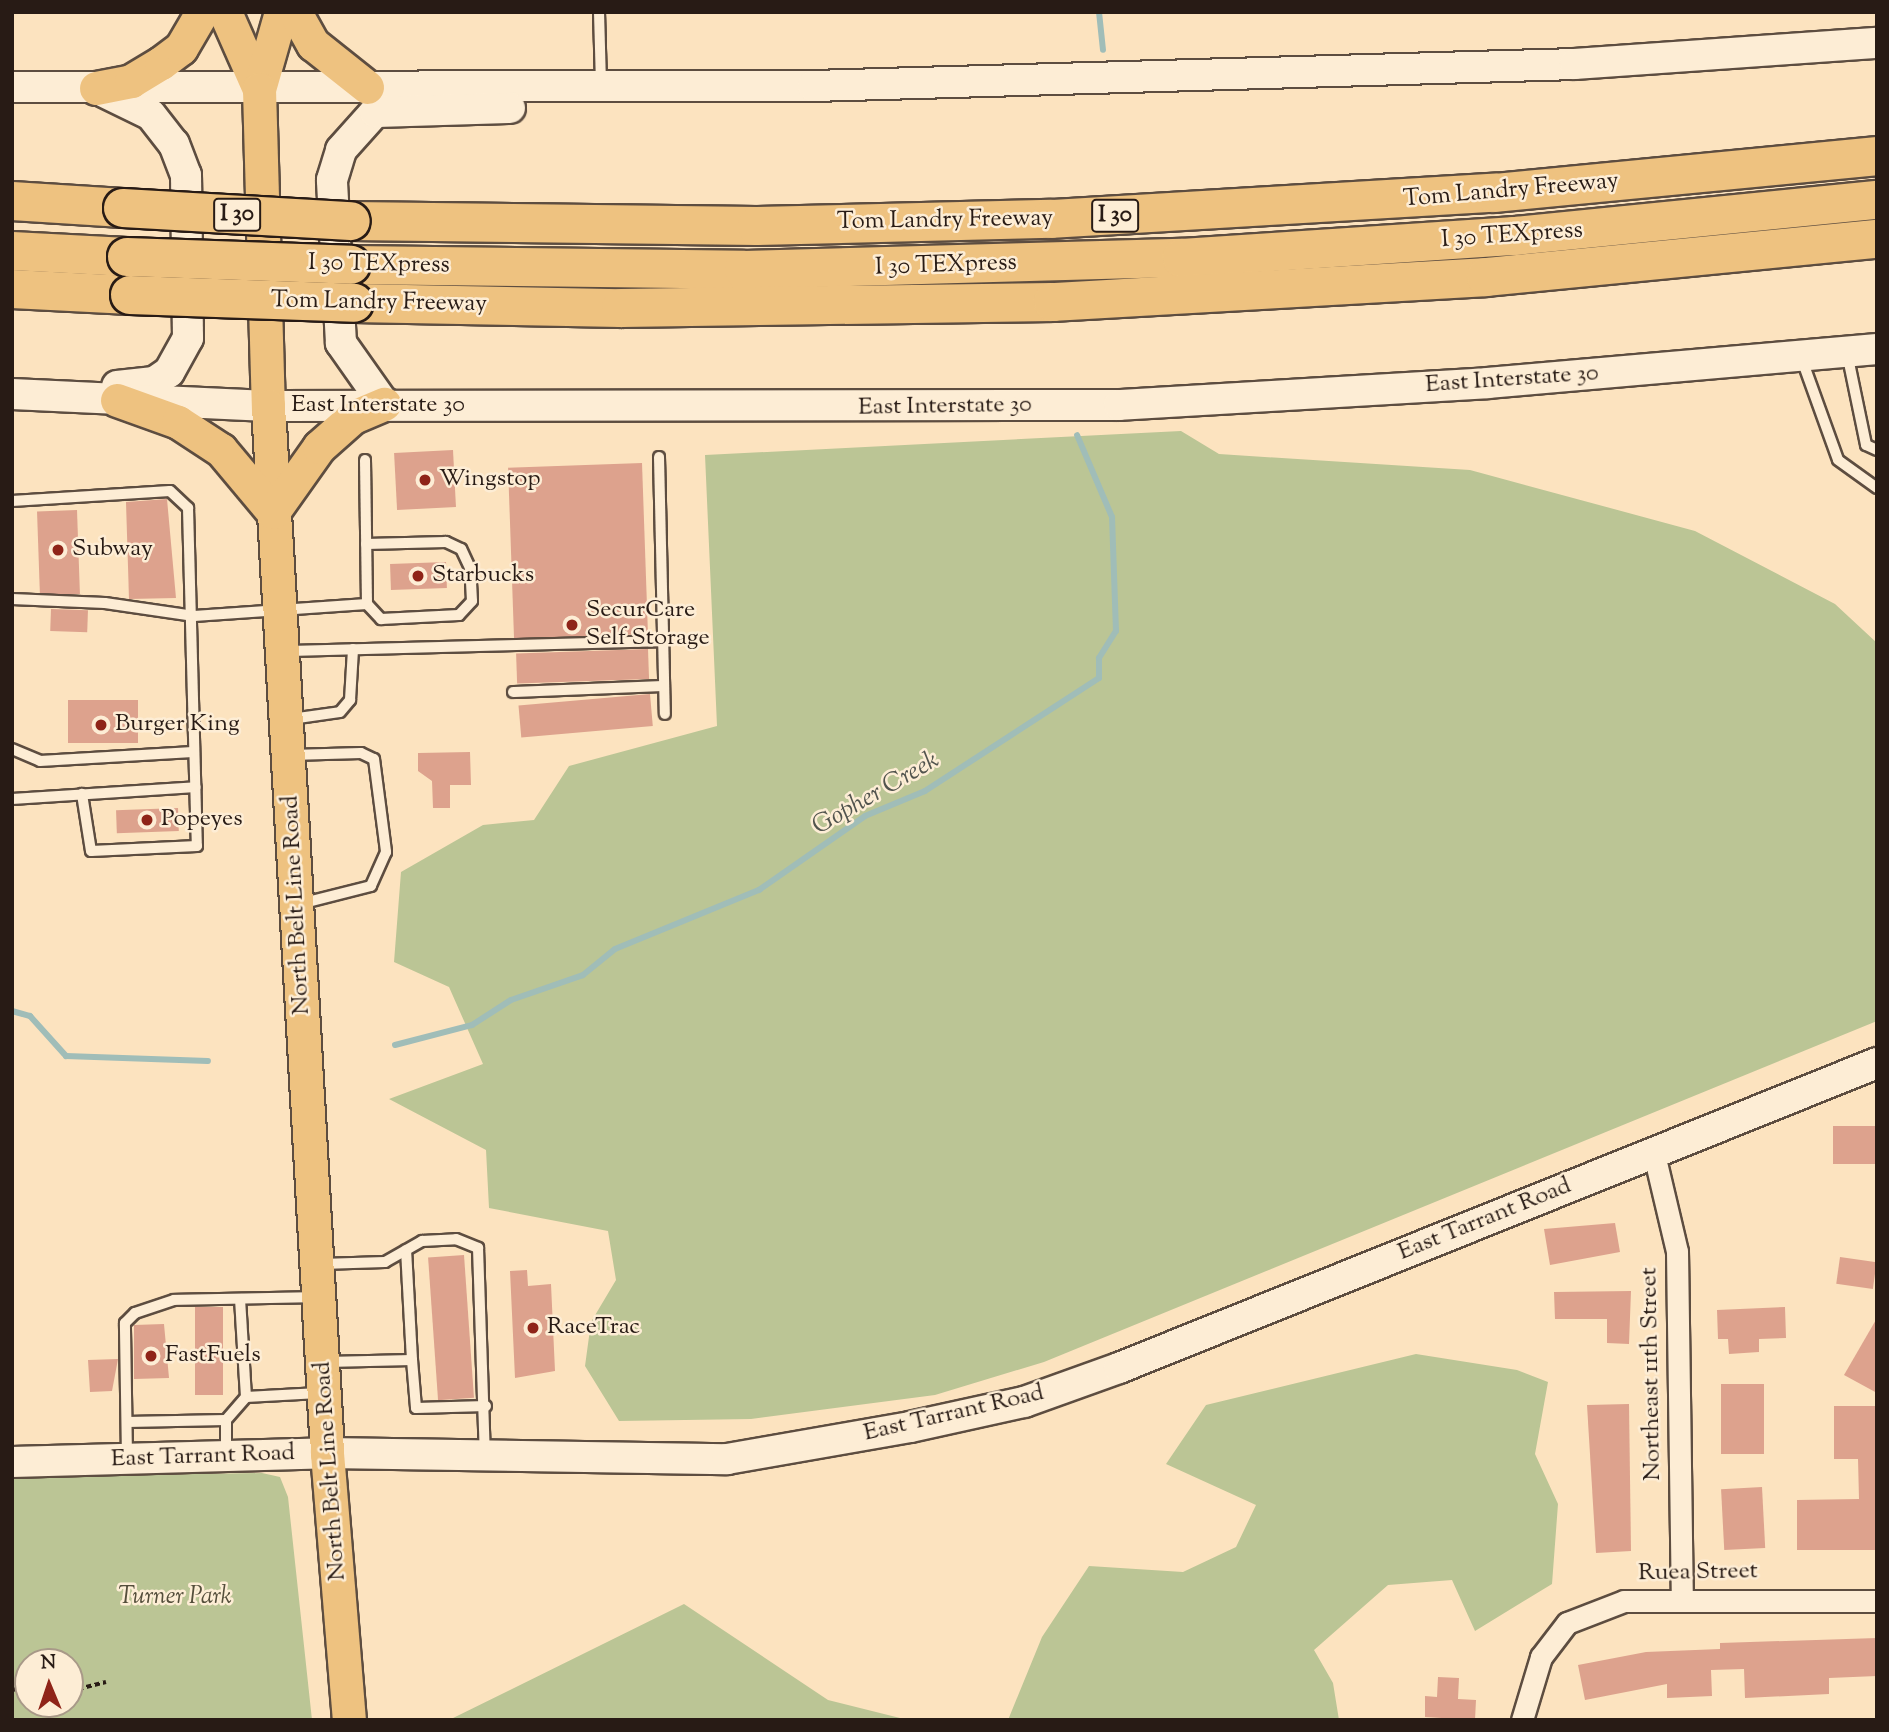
<!DOCTYPE html>
<style>
body{margin:0}
#map{position:relative;width:1889px;height:1732px;overflow:hidden;background:#fce3bf;font-family:"Sorts Mill Goudy",serif}
div>[style]{position:absolute}
[style*='--x']{left:calc(var(--x)*1px);top:calc(var(--y)*1px);width:calc(var(--w)*1px);rotate:calc(var(--a)*1deg)}
.green>*{inset:0;background:#bbc595}
.stream>*{height:6px;margin:-3px;padding:0 3px;transform-origin:3px;border-radius:3px;background:#a0bdb8}
.building>*{inset:0;background:#dda28d;transform-origin:0 0}
.path>*{height:3.5px;margin-top:-1.75px;transform-origin:0;background:repeating-linear-gradient(90deg,#281b15 0 5px,transparent 0 8.5px)}
.roads{filter:drop-shadow(2px 0 #5d4d40) drop-shadow(-2px 0 #5d4d40) drop-shadow(0 2px #5d4d40) drop-shadow(0 -2px #5d4d40)}
.lane>*{height:10px;margin:-5px;padding:0 5px;transform-origin:5px;border-radius:5px;background:#fdedd5}
.street>*{height:21px;margin:-10.5px;padding:0 10.5px;transform-origin:10.5px;border-radius:10.5px;background:#fdedd5}
.secondary>*{height:30px;margin:-15px;padding:0 15px;transform-origin:15px;border-radius:15px;background:#fdedd5}
.primary>*{height:33px;margin:-16.5px;padding:0 16.5px;transform-origin:16.5px;border-radius:16.5px;background:#eec280}
.highway>*{height:38px;margin:-19px;padding:0 19px;transform-origin:19px;border-radius:19px;background:#eec280}
.bridges{filter:drop-shadow(2px 0 #281b15) drop-shadow(-2px 0 #281b15) drop-shadow(0 2px #281b15) drop-shadow(0 -2px #281b15)}
.highway-bridge>*{height:38px;margin:-19px;padding:0 19px;transform-origin:19px;border-radius:19px;background:#eec280}
.dots>*{width:19px;height:19px;translate:-50% -50%;box-sizing:border-box;border:4px solid #fdedd5;border-radius:50%}
span{translate:-50% -50%;white-space:nowrap;text-align:center;line-height:1.15;-webkit-text-stroke:5px #fdedd5;paint-order:stroke}
.shield-label span{padding:2px 5px;background:#fdedd5;border:2px solid;border-radius:5px;-webkit-text-stroke-width:0}
.shield-label{font-size:23px;color:#281b15;font-weight:700}
.street-label{font-size:24px;color:#281b15}
.poi-label{font-size:24px;color:#281b15}
.left{translate:0 -50%;text-align:left}
.park-label{font-size:24px;color:#544e3b;font-style:italic}
.water-label{font-size:26px;color:#52544e;font-style:italic}
.frame{position:absolute;inset:0;border:14px solid #281b15;pointer-events:none}
.north{position:absolute;left:14px;top:1648px;width:70px;height:70px;box-sizing:border-box;background:#fdedd5;border:2px solid #a89988;border-radius:50%;rotate:358deg;font-size:19px;font-weight:700;line-height:28px;text-align:center;color:#281b15}
.north::after{content:'';display:block;margin:auto;width:24px;height:32px;background:#8f2418;clip-path:polygon(50% 0,100% 100%,50% 72%,0 100%)}
</style>
<div id="map">
<div class="green">
<i style="clip-path:polygon(1181px 431px,1219px 454px,1470px 470px,1695px 531px,1835px 604px,1877px 643px,1877px 1021px,1044px 1362px,935px 1395px,751px 1419px,619px 1421px,585px 1366px,591px 1322px,616px 1280px,608px 1231px,489px 1208px,486px 1150px,389px 1099px,483px 1064px,449px 987px,394px 962px,401px 872px,483px 825px,534px 820px,569px 766px,717px 726px,705px 455px)"></i>
<i style="clip-path:polygon(1416px 1354px,1517px 1370px,1548px 1382px,1535px 1454px,1558px 1504px,1552px 1584px,1475px 1631px,1452px 1580px,1388px 1585px,1314px 1650px,1333px 1683px,1339px 1720px,1008px 1720px,1042px 1637px,1089px 1566px,1183px 1572px,1236px 1547px,1256px 1505px,1166px 1464px,1206px 1405px)"></i>
<i style="clip-path:polygon(evenodd,262px 1473px,280px 1477px,288px 1497px,312px 1720px,12px 1720px,12px 1477px,262px 1473px,28px 1662px,70px 1662px,70px 1704px,28px 1704px,28px 1662px)"></i>
<i style="clip-path:polygon(684px 1604px,828px 1700px,908px 1720px,449px 1720px)"></i>
</div>
<div class="stream">
<i style="--x:1099;--y:12;--w:38;--a:84"></i>
<i style="--x:12;--y:1011;--w:19;--a:16"></i>
<i style="--x:30;--y:1016;--w:54;--a:48"></i>
<i style="--x:66;--y:1056;--w:142;--a:2"></i>
<i style="--x:395;--y:1045;--w:80;--a:-14.6"></i>
<i style="--x:472;--y:1025;--w:46;--a:-32.7"></i>
<i style="--x:511;--y:1000;--w:76;--a:-19.1"></i>
<i style="--x:583;--y:975;--w:41;--a:-39.1"></i>
<i style="--x:615;--y:949;--w:156;--a:-22.3"></i>
<i style="--x:759;--y:890;--w:129;--a:-34.9"></i>
<i style="--x:865;--y:816;--w:65;--a:-22.6"></i>
<i style="--x:925;--y:791;--w:207;--a:-33"></i>
<i style="--x:1099;--y:678;--w:20;--a:-90"></i>
<i style="--x:1099;--y:658;--w:32;--a:-58"></i>
<i style="--x:1116;--y:631;--w:114;--a:-92"></i>
<i style="--x:1112;--y:517;--w:89;--a:-113.1"></i>
</div>
<div class="building">
<i style="left:453px;top:450px;width:57px;height:59px;rotate:87deg"></i>
<i style="left:642px;top:463px;width:171px;height:134px;rotate:88deg"></i>
<i style="clip-path:polygon(167px 499px,176px 598px,129px 599px,126px 502px)"></i>
<i style="left:77px;top:510px;width:84px;height:40px;rotate:88deg"></i>
<i style="left:446px;top:562px;width:26px;height:56px;rotate:88deg"></i>
<i style="left:51px;top:609px;width:37px;height:22px;rotate:2deg"></i>
<i style="left:648px;top:649px;width:30px;height:132px;rotate:88deg"></i>
<i style="left:650px;top:694px;width:32px;height:132px;rotate:85deg"></i>
<i style="left:138px;top:700px;width:43px;height:70px;rotate:90deg"></i>
<i style="clip-path:polygon(470px 752px,471px 785px,450px 785px,450px 808px,433px 808px,432px 781px,418px 771px,418px 753px)"></i>
<i style="left:178px;top:808px;width:23px;height:62px;rotate:88deg"></i>
<i style="left:1877px;top:1126px;width:38px;height:44px;rotate:90deg"></i>
<i style="clip-path:polygon(1615px 1223px,1620px 1252px,1550px 1265px,1544px 1229px)"></i>
<i style="left:464px;top:1255px;width:143px;height:36px;rotate:86deg"></i>
<i style="left:1840px;top:1257px;width:37px;height:27px;rotate:8deg"></i>
<i style="clip-path:polygon(527px 1270px,528px 1286px,551px 1284px,555px 1371px,515px 1378px,510px 1271px)"></i>
<i style="clip-path:polygon(1631px 1291px,1629px 1344px,1607px 1343px,1607px 1319px,1555px 1319px,1554px 1292px)"></i>
<i style="left:195px;top:1307px;width:28px;height:88px"></i>
<i style="clip-path:polygon(1785px 1307px,1786px 1338px,1759px 1339px,1759px 1352px,1729px 1354px,1728px 1339px,1718px 1339px,1717px 1310px)"></i>
<i style="clip-path:polygon(1877px 1318px,1877px 1393px,1844px 1375px)"></i>
<i style="clip-path:polygon(164px 1324px,169px 1378px,134px 1379px,134px 1325px)"></i>
<i style="clip-path:polygon(118px 1359px,112px 1391px,90px 1392px,88px 1360px)"></i>
<i style="left:1721px;top:1384px;width:43px;height:70px"></i>
<i style="clip-path:polygon(1629px 1404px,1631px 1551px,1596px 1553px,1587px 1405px)"></i>
<i style="clip-path:polygon(1834px 1406px,1877px 1406px,1877px 1550px,1797px 1550px,1797px 1500px,1859px 1499px,1858px 1459px,1834px 1459px)"></i>
<i style="left:1762px;top:1487px;width:61px;height:41px;rotate:87deg"></i>
<i style="clip-path:polygon(1877px 1638px,1877px 1676px,1829px 1678px,1829px 1694px,1745px 1698px,1744px 1669px,1711px 1670px,1712px 1696px,1667px 1698px,1667px 1684px,1585px 1700px,1578px 1665px,1646px 1652px,1720px 1649px,1720px 1643px)"></i>
<i style="clip-path:polygon(1438px 1677px,1459px 1678px,1458px 1699px,1476px 1700px,1475px 1720px,1425px 1717px,1425px 1696px,1437px 1697px)"></i>
</div>
<div class="path">
<i style="--x:12;--y:1689;--w:16;--a:11"></i>
<i style="--x:70;--y:1691;--w:37;--a:-14"></i>
</div>
<div class="roads">
<div class="lane">
<i style="--x:599;--y:12;--w:71;--a:88.4"></i>
<i style="--x:1847;--y:353;--w:94;--a:78.3"></i>
<i style="--x:1866;--y:445;--w:12;--a:24"></i>
<i style="--x:1801;--y:357;--w:109;--a:70.2"></i>
<i style="--x:1838;--y:460;--w:48;--a:35.7"></i>
<i style="--x:659;--y:457;--w:257;--a:88.7"></i>
<i style="--x:365;--y:460;--w:144;--a:89.2"></i>
<i style="--x:12;--y:501;--w:158;--a:-3.6"></i>
<i style="--x:170;--y:491;--w:25;--a:43"></i>
<i style="--x:188;--y:508;--w:338;--a:88.5"></i>
<i style="--x:197;--y:846;--w:106;--a:177.3"></i>
<i style="--x:91;--y:851;--w:58;--a:-99"></i>
<i style="--x:12;--y:599;--w:93;--a:2.5"></i>
<i style="--x:105;--y:603;--w:90;--a:8.3"></i>
<i style="--x:194;--y:616;--w:173;--a:-4"></i>
<i style="--x:367;--y:604;--w:21;--a:47"></i>
<i style="--x:381;--y:619;--w:78;--a:-2.9"></i>
<i style="--x:459;--y:615;--w:19;--a:-47"></i>
<i style="--x:472;--y:601;--w:33;--a:-93"></i>
<i style="--x:470;--y:568;--w:21;--a:-115"></i>
<i style="--x:461;--y:549;--w:17;--a:-155"></i>
<i style="--x:446;--y:542;--w:80;--a:178.6"></i>
<i style="--x:285;--y:651;--w:378;--a:-1.5"></i>
<i style="--x:513;--y:692;--w:151;--a:-2.3"></i>
<i style="--x:291;--y:719;--w:49;--a:-8.1"></i>
<i style="--x:340;--y:712;--w:16;--a:-50"></i>
<i style="--x:350;--y:700;--w:51;--a:-86.6"></i>
<i style="--x:12;--y:749;--w:30;--a:23"></i>
<i style="--x:40;--y:761;--w:153;--a:-3.4"></i>
<i style="--x:291;--y:755;--w:70;--a:-1.6"></i>
<i style="--x:361;--y:753;--w:14;--a:25"></i>
<i style="--x:374;--y:759;--w:94;--a:82.6"></i>
<i style="--x:386;--y:852;--w:37;--a:114"></i>
<i style="--x:371;--y:886;--w:73;--a:165.8"></i>
<i style="--x:12;--y:799;--w:184;--a:-3.7"></i>
<i style="--x:321;--y:1264;--w:64;--a:-1.8"></i>
<i style="--x:385;--y:1262;--w:43;--a:-29.6"></i>
<i style="--x:422;--y:1241;--w:34;--a:-3"></i>
<i style="--x:456;--y:1239;--w:24;--a:22"></i>
<i style="--x:478;--y:1248;--w:207;--a:88.1"></i>
<i style="--x:240;--y:1299;--w:98;--a:86.5"></i>
<i style="--x:412;--y:1360;--w:48;--a:85.2"></i>
<i style="--x:416;--y:1408;--w:70;--a:-1.6"></i>
<i style="--x:326;--y:1362;--w:86;--a:-1.3"></i>
<i style="--x:412;--y:1360;--w:110;--a:-93.1"></i>
<i style="--x:127;--y:1422;--w:99;--a:-1.2"></i>
<i style="--x:226;--y:1454;--w:34;--a:-90"></i>
<i style="--x:226;--y:1420;--w:30;--a:-49"></i>
<i style="--x:246;--y:1397;--w:73;--a:-3.1"></i>
<i style="--x:127;--y:1457;--w:134;--a:-90.9"></i>
<i style="--x:125;--y:1323;--w:14;--a:-45"></i>
<i style="--x:135;--y:1313;--w:41;--a:-18.4"></i>
<i style="--x:174;--y:1300;--w:141;--a:-1.2"></i>
</div>
<div class="street">
<i style="--x:1654;--y:1154;--w:100;--a:76.7"></i>
<i style="--x:1677;--y:1251;--w:346;--a:89.2"></i>
<i style="--x:1522;--y:1720;--w:66;--a:-73.2"></i>
<i style="--x:1541;--y:1657;--w:43;--a:-52.6"></i>
<i style="--x:1567;--y:1623;--w:61;--a:-21.1"></i>
<i style="--x:1624;--y:1601;--w:253;--a:0"></i>
</div>
<div class="secondary">
<i style="--x:12;--y:87;--w:801;--a:-0.07"></i>
<i style="--x:813;--y:86;--w:762;--a:-1.65"></i>
<i style="--x:1575;--y:64;--w:303;--a:-4"></i>
<i style="--x:104;--y:92;--w:52;--a:26.1"></i>
<i style="--x:151;--y:115;--w:37;--a:52"></i>
<i style="--x:174;--y:144;--w:33;--a:69"></i>
<i style="--x:186;--y:175;--w:163;--a:89.3"></i>
<i style="--x:188;--y:338;--w:39;--a:119"></i>
<i style="--x:169;--y:372;--w:18;--a:146"></i>
<i style="--x:154;--y:382;--w:37;--a:174"></i>
<i style="--x:12;--y:394;--w:256;--a:2.7"></i>
<i style="--x:268;--y:406;--w:851;--a:-0.07"></i>
<i style="--x:1119;--y:405;--w:370;--a:-3.4"></i>
<i style="--x:1488;--y:383;--w:390;--a:-5"></i>
<i style="--x:384;--y:404;--w:75;--a:-125.2"></i>
<i style="--x:341;--y:343;--w:163;--a:-93.2"></i>
<i style="--x:332;--y:180;--w:31;--a:-73"></i>
<i style="--x:341;--y:150;--w:51;--a:-48.2"></i>
<i style="--x:375;--y:112;--w:135;--a:-1.7"></i>
<i style="--x:12;--y:1462;--w:315;--a:-1.6"></i>
<i style="--x:327;--y:1453;--w:400;--a:0.9"></i>
<i style="--x:727;--y:1459;--w:186;--a:-9.9"></i>
<i style="--x:910;--y:1427;--w:117;--a:-12.4"></i>
<i style="--x:1024;--y:1402;--w:101;--a:-19.7"></i>
<i style="--x:1119;--y:1368;--w:817;--a:-21.92"></i>
</div>
<div class="primary">
<i style="--x:225;--y:12;--w:84;--a:66.2"></i>
<i style="--x:281;--y:12;--w:80;--a:105.9"></i>
<i style="--x:259;--y:89;--w:317;--a:88.4"></i>
<i style="--x:268;--y:406;--w:1049;--a:86.77"></i>
<i style="--x:327;--y:1453;--w:268;--a:85.3"></i>
<i style="--x:295;--y:12;--w:37;--a:61"></i>
<i style="--x:313;--y:44;--w:69;--a:38.5"></i>
<i style="--x:96;--y:88;--w:36;--a:-11"></i>
<i style="--x:131;--y:81;--w:35;--a:-31"></i>
<i style="--x:161;--y:63;--w:25;--a:-37"></i>
<i style="--x:181;--y:48;--w:42;--a:-59.7"></i>
<i style="--x:117;--y:400;--w:65;--a:19.8"></i>
<i style="--x:178;--y:422;--w:51;--a:33.1"></i>
<i style="--x:221;--y:450;--w:81;--a:50"></i>
<i style="--x:273;--y:512;--w:80;--a:-54.7"></i>
<i style="--x:319;--y:447;--w:45;--a:-41.4"></i>
<i style="--x:353;--y:417;--w:34;--a:-23"></i>
</div>
<div class="highway">
<i style="--x:12;--y:201;--w:111;--a:3.6"></i>
<i style="--x:351;--y:221;--w:406;--a:0.7"></i>
<i style="--x:757;--y:226;--w:294;--a:-1.4"></i>
<i style="--x:1051;--y:219;--w:444;--a:-3.4"></i>
<i style="--x:1494;--y:193;--w:385;--a:-5.5"></i>
<i style="--x:12;--y:251;--w:115;--a:3"></i>
<i style="--x:351;--y:265;--w:393;--a:0.7"></i>
<i style="--x:744;--y:270;--w:438;--a:-1.6"></i>
<i style="--x:1182;--y:258;--w:334;--a:-3.8"></i>
<i style="--x:1515;--y:236;--w:364;--a:-5.7"></i>
<i style="--x:12;--y:289;--w:118;--a:2.9"></i>
<i style="--x:354;--y:303;--w:267;--a:1.1"></i>
<i style="--x:621;--y:308;--w:432;--a:-0.8"></i>
<i style="--x:1053;--y:302;--w:434;--a:-3.3"></i>
<i style="--x:1486;--y:277;--w:393;--a:-5.6"></i>
</div>
</div>
<div class="bridges">
<div class="highway-bridge">
<i style="--x:123;--y:208;--w:228;--a:3.3"></i>
<i style="--x:127;--y:257;--w:224;--a:2"></i>
<i style="--x:130;--y:295;--w:224;--a:2"></i>
</div>
</div>
<div class="dots">
<i style="left:425px;top:480px;background:#8f2418"></i>
<i style="left:58px;top:550px;background:#8f2418"></i>
<i style="left:418px;top:576px;background:#8f2418"></i>
<i style="left:572px;top:625px;background:#8f2418"></i>
<i style="left:101px;top:725px;background:#8f2418"></i>
<i style="left:147px;top:820px;background:#8f2418"></i>
<i style="left:533px;top:1328px;background:#8f2418"></i>
<i style="left:151px;top:1356px;background:#8f2418"></i>
</div>
<div class="shield-label">
<span style="left:237px;top:215px">I 30</span>
<span style="left:1115px;top:216px">I 30</span>
</div>
<div class="street-label">
<span style="left:1511px;top:191px;rotate:-5deg">Tom Landry Freeway</span>
<span style="left:945px;top:221px;rotate:-1deg">Tom Landry Freeway</span>
<span style="left:1512px;top:236px;rotate:-4deg">I 30 TEXpress</span>
<span style="left:379px;top:265px;rotate:1deg">I 30 TEXpress</span>
<span style="left:946px;top:266px;rotate:-2deg">I 30 TEXpress</span>
<span style="left:379px;top:303px;rotate:1deg">Tom Landry Freeway</span>
<span style="left:1512px;top:380px;rotate:-4deg">East Interstate 30</span>
<span style="left:378px;top:406px">East Interstate 30</span>
<span style="left:945px;top:407px;rotate:-1deg">East Interstate 30</span>
<span style="left:297px;top:905px;rotate:-93deg">North Belt Line Road</span>
<span style="left:1485px;top:1220px;rotate:-22deg">East Tarrant Road</span>
<span style="left:1652px;top:1374px;rotate:-91deg">Northeast 11th Street</span>
<span style="left:954px;top:1414px;rotate:-13deg">East Tarrant Road</span>
<span style="left:203px;top:1457px;rotate:-2deg">East Tarrant Road</span>
<span style="left:331px;top:1471px;rotate:-94deg">North Belt Line Road</span>
<span style="left:1698px;top:1573px;rotate:-1deg">Ruea Street</span>
</div>
<div class="poi-label">
<span class="left" style="left:439px;top:480px">Wingstop</span>
<span class="left" style="left:72px;top:550px">Subway</span>
<span class="left" style="left:432px;top:576px">Starbucks</span>
<span class="left" style="left:586px;top:625px">SecurCare<br>Self Storage</span>
<span class="left" style="left:115px;top:725px">Burger King</span>
<span class="left" style="left:161px;top:820px">Popeyes</span>
<span class="left" style="left:547px;top:1328px">RaceTrac</span>
<span class="left" style="left:165px;top:1356px">FastFuels</span>
</div>
<div class="park-label">
<span style="left:175px;top:1598px">Turner Park</span>
</div>
<div class="water-label">
<span style="left:876px;top:794px;rotate:-30deg">Gopher Creek</span>
</div>
<div class="frame"></div>
<div class="north">N</div>
</div>
